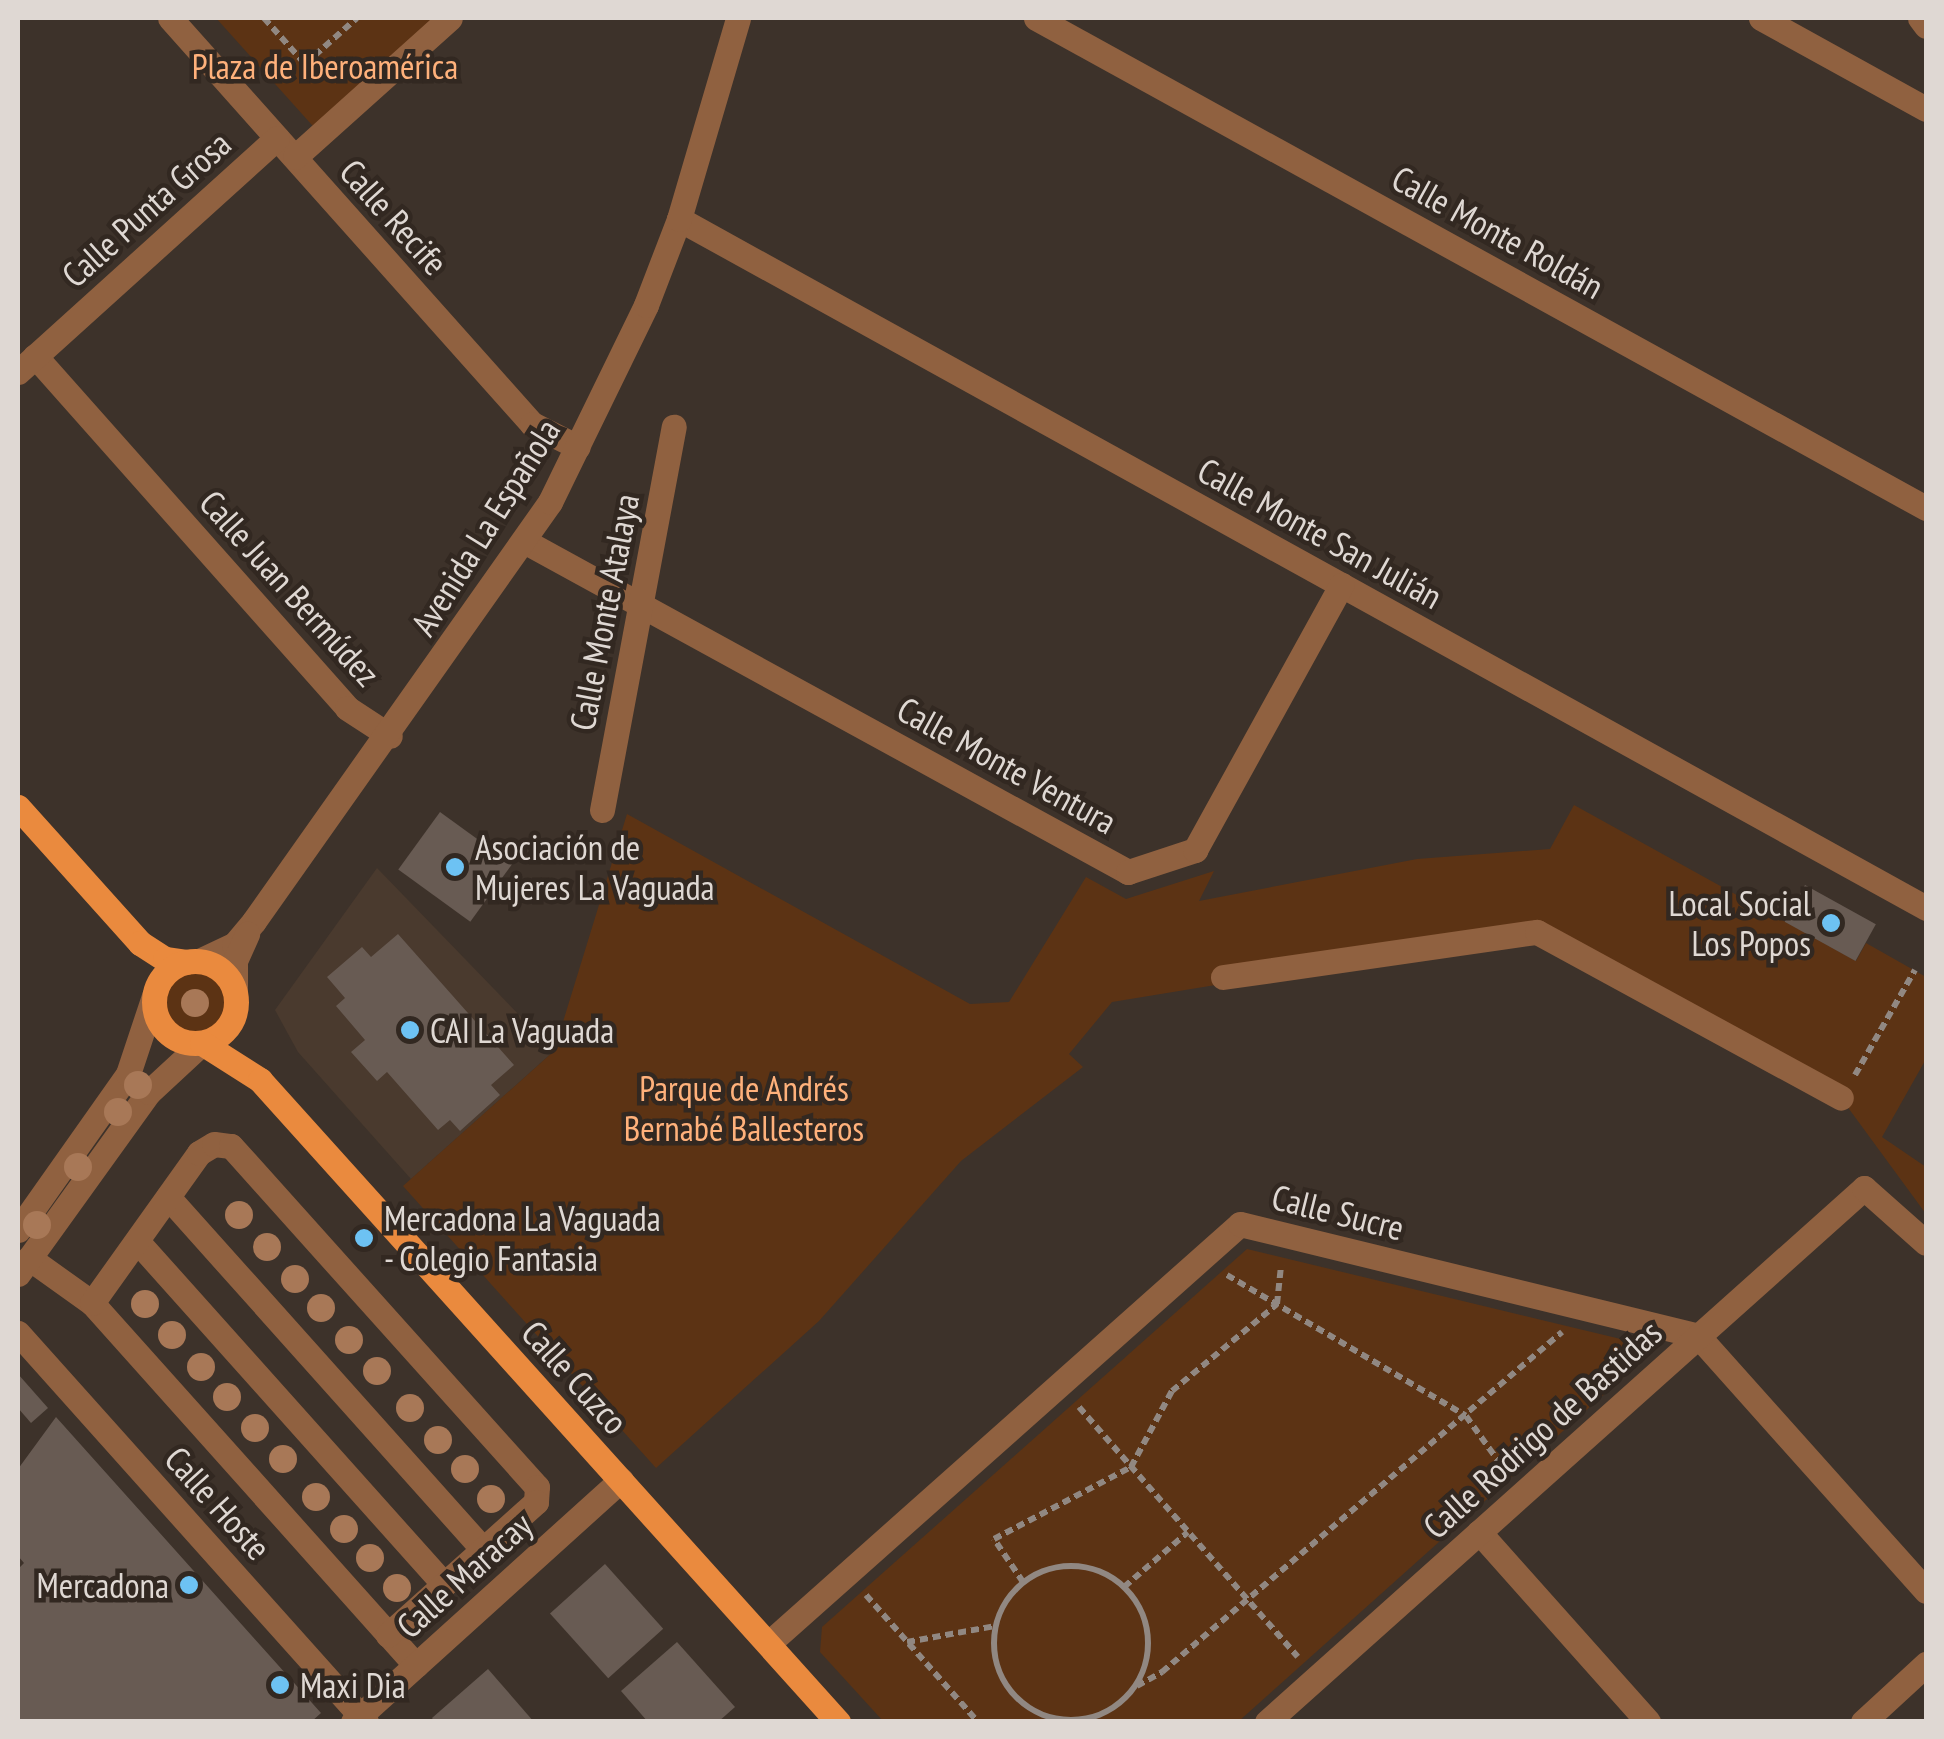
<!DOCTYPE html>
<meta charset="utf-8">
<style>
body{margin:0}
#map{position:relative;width:1944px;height:1739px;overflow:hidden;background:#3d322a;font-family:"PT Sans Narrow",sans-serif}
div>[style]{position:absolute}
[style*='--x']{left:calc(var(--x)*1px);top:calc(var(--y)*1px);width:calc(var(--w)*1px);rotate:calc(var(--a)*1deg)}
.built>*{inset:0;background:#4a3a2e}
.green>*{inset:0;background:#5c3314}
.round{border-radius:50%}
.building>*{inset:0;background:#685b53;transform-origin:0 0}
.path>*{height:6px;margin-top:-3px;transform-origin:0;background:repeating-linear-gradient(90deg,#918882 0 8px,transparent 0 13px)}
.path>.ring{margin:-3px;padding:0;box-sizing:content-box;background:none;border:6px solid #918882;border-radius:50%}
.minor>*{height:25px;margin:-12.5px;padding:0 12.5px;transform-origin:12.5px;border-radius:12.5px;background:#906140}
.major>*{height:25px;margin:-12.5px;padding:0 12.5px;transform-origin:12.5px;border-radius:12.5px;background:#ea8a3e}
.major>.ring{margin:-12.5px;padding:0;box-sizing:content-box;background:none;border:25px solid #ea8a3e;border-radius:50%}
.trees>*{width:28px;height:28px;margin:-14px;border-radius:50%;background:#a87857}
.dots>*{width:28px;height:28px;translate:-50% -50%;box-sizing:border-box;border:5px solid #322821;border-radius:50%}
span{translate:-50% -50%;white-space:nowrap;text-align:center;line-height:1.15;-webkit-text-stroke:9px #322821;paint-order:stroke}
.park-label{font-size:35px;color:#ffb17b}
.street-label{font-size:35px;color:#dfd8d3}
.poi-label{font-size:35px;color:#dfd8d3}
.left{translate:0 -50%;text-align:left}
.right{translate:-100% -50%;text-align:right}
.frame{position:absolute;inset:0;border:20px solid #dfd8d3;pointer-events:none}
</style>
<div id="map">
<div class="built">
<i style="clip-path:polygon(377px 868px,554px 1051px,411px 1179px,298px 1052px,275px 1010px)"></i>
</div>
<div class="green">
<i style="clip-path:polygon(216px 18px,450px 18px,320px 134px)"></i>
<i style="clip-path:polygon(1574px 805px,1856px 961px,1866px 943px,1926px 977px,1926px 1059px,1882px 1137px,1926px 1167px,1926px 1214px,1841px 1098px,1537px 932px,1112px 1002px,1069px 1054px,1083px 1067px,961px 1161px,819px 1321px,656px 1468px,403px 1186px,554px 1051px,627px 814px,970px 1004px,1009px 1002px,1086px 877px,1126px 899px,1214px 871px,1199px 901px,1417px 859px,1550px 849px)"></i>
<i class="round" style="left:154px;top:962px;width:82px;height:82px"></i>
<i style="clip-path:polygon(1247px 1249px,1629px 1341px,1630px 1371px,1239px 1721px,883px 1721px,820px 1652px,822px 1627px)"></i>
</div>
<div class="building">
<i style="left:440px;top:812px;width:89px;height:71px;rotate:36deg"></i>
<i style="left:1805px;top:885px;width:81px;height:42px;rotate:29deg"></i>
<i style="clip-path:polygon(398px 934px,514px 1065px,491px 1085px,500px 1095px,460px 1131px,450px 1120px,438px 1130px,387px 1072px,377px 1081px,351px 1052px,365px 1040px,336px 1006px,345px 998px,327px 977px,362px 947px,371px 957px)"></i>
<i style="clip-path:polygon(18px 1374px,48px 1408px,31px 1423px,18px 1408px)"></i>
<i style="clip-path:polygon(56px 1417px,321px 1713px,311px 1722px,18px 1722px,18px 1569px,24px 1563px,18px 1556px,18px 1469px)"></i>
<i style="left:605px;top:1564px;width:87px;height:74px;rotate:48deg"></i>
<i style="clip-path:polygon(677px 1642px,735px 1707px,718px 1722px,648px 1722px,621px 1691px)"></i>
<i style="clip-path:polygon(488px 1669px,534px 1722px,435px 1722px,432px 1718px)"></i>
</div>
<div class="path">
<i style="--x:264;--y:18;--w:62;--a:48.3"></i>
<i style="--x:305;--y:64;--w:69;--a:-41.5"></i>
<i style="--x:1855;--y:1075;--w:121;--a:-60.3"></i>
<i style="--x:1227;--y:1275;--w:277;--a:30.5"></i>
<i style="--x:1466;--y:1416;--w:65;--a:54.4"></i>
<i style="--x:1079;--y:1407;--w:332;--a:48.8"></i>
<i class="ring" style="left:994px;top:1566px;width:148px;height:148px"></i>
<i style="--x:1023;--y:1582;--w:52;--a:-124"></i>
<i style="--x:994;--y:1539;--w:155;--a:-27.7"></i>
<i style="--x:1131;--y:1467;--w:86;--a:-61.7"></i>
<i style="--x:1172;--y:1391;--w:136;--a:-39.6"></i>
<i style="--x:1277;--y:1304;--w:39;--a:-84"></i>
<i style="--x:1124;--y:1587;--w:84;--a:-40.7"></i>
<i style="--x:866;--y:1595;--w:169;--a:48.6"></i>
<i style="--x:907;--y:1642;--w:89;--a:-10.3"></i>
<i style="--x:1137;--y:1686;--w:29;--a:-29"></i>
<i style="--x:1162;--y:1672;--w:525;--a:-40.36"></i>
</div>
<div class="minor">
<i style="--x:170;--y:18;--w:544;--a:48.28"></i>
<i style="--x:532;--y:424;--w:51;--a:26.6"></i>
<i style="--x:1036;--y:18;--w:1016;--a:28.84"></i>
<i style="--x:1761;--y:18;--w:188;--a:28.9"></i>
<i style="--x:1920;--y:18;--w:10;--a:53"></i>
<i style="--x:295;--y:157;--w:208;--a:-41.9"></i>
<i style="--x:679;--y:219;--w:1425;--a:28.92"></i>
<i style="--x:35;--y:356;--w:470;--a:48.4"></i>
<i style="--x:347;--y:708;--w:51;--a:33.1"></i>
<i style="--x:18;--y:372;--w:349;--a:-42.1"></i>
<i style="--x:524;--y:541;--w:689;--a:28.72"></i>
<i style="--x:1128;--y:872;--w:71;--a:-18.2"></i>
<i style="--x:1195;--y:850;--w:303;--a:-61.1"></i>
<i style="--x:602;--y:810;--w:390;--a:-79.4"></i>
<i style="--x:199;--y:961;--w:38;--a:-25"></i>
<i style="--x:234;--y:945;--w:31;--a:-50"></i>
<i style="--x:254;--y:921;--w:513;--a:-54.76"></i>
<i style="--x:550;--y:502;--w:219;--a:-64"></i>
<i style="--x:646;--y:305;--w:92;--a:-69"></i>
<i style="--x:679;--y:219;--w:209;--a:-73.6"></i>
<i style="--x:1223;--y:977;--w:317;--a:-8.2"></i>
<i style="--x:1537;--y:932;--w:346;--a:28.6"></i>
<i style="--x:235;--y:991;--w:30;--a:-90"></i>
<i style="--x:235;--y:961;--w:30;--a:-66"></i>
<i style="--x:168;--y:1197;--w:472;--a:48.2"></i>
<i style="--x:18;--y:1230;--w:191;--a:-54.8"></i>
<i style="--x:128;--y:1074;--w:82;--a:-71.6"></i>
<i style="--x:137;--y:1241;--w:460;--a:48.2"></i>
<i style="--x:29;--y:1258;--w:77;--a:35.5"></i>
<i style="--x:92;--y:1303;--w:486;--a:48.2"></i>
<i style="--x:18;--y:1274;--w:224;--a:-54.3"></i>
<i style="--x:149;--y:1092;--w:72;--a:-42.8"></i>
<i style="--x:92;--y:1303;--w:184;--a:-54.5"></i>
<i style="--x:199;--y:1153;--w:17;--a:-31"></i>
<i style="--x:214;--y:1144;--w:17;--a:7"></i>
<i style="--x:231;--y:1146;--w:458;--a:48.1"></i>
<i style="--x:537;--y:1487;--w:15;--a:94"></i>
<i style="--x:536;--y:1502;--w:199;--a:138.1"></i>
<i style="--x:18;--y:1333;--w:522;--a:48.18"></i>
<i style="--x:1479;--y:1532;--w:254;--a:48.3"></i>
<i style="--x:769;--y:1643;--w:630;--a:-41.66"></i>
<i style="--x:1240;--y:1224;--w:471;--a:13.7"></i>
<i style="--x:1698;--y:1336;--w:342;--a:48.2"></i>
<i style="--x:353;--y:1722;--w:361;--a:-42.1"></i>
<i style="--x:1267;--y:1722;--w:801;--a:-41.81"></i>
<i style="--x:1864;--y:1188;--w:83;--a:41.6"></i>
<i style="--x:1863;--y:1722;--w:86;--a:-42.6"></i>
</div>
<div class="major">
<i style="--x:18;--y:807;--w:183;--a:48.1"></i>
<i style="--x:140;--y:943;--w:30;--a:33"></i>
<i style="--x:165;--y:959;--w:21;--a:8"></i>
<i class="ring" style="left:154px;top:961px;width:57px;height:57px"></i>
<i style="--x:202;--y:1043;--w:69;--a:32.5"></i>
<i style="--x:260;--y:1080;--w:864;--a:48"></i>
</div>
<div class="trees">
<i style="left:195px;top:1003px"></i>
<i style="left:138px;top:1085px"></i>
<i style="left:118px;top:1112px"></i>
<i style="left:78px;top:1167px"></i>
<i style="left:239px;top:1215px"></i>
<i style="left:37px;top:1225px"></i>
<i style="left:267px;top:1247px"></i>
<i style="left:295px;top:1279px"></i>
<i style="left:145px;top:1304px"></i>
<i style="left:321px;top:1308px"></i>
<i style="left:172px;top:1335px"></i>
<i style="left:349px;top:1340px"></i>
<i style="left:201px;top:1367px"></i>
<i style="left:377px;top:1371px"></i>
<i style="left:227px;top:1397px"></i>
<i style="left:410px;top:1408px"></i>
<i style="left:255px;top:1428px"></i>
<i style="left:438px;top:1440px"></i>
<i style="left:283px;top:1459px"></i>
<i style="left:465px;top:1469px"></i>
<i style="left:316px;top:1497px"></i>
<i style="left:491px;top:1499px"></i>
<i style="left:344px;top:1529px"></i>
<i style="left:370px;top:1558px"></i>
<i style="left:397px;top:1588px"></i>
</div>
<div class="dots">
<i style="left:455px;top:867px;background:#6dc2f3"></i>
<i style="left:1831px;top:923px;background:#6dc2f3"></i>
<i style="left:410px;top:1030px;background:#6dc2f3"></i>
<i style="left:364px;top:1238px;background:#6dc2f3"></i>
<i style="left:189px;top:1585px;background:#6dc2f3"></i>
<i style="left:280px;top:1685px;background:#6dc2f3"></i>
</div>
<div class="park-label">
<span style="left:325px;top:66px">Plaza de Iberoamérica</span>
<span style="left:744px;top:1108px">Parque de Andrés<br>Bernabé Ballesteros</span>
</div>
<div class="street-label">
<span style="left:146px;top:209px;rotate:-42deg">Calle Punta Grosa</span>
<span style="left:394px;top:217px;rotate:48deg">Calle Recife</span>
<span style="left:1498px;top:232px;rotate:29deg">Calle Monte Roldán</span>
<span style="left:485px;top:527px;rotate:-58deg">Avenida La Española</span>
<span style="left:1320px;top:533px;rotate:29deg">Calle Monte San Julián</span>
<span style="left:290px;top:588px;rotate:48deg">Calle Juan Bermúdez</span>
<span style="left:604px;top:612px;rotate:-79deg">Calle Monte Atalaya</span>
<span style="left:1007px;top:765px;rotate:29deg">Calle Monte Ventura</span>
<span style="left:1338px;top:1212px;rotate:14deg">Calle Sucre</span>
<span style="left:575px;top:1377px;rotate:48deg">Calle Cuzco</span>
<span style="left:1542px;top:1429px;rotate:-42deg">Calle Rodrigo de Bastidas</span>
<span style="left:218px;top:1503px;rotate:48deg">Calle Hoste</span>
<span style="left:464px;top:1575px;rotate:-42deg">Calle Maracay</span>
</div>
<div class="poi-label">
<span class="left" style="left:475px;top:867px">Asociación de<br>Mujeres La Vaguada</span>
<span class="right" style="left:1811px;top:923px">Local Social<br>Los Popos</span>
<span class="left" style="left:430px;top:1030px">CAI La Vaguada</span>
<span class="left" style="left:384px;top:1238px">Mercadona La Vaguada<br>- Colegio Fantasia</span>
<span class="right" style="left:169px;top:1585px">Mercadona</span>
<span class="left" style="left:300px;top:1685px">Maxi Dia</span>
</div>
<div class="frame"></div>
</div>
